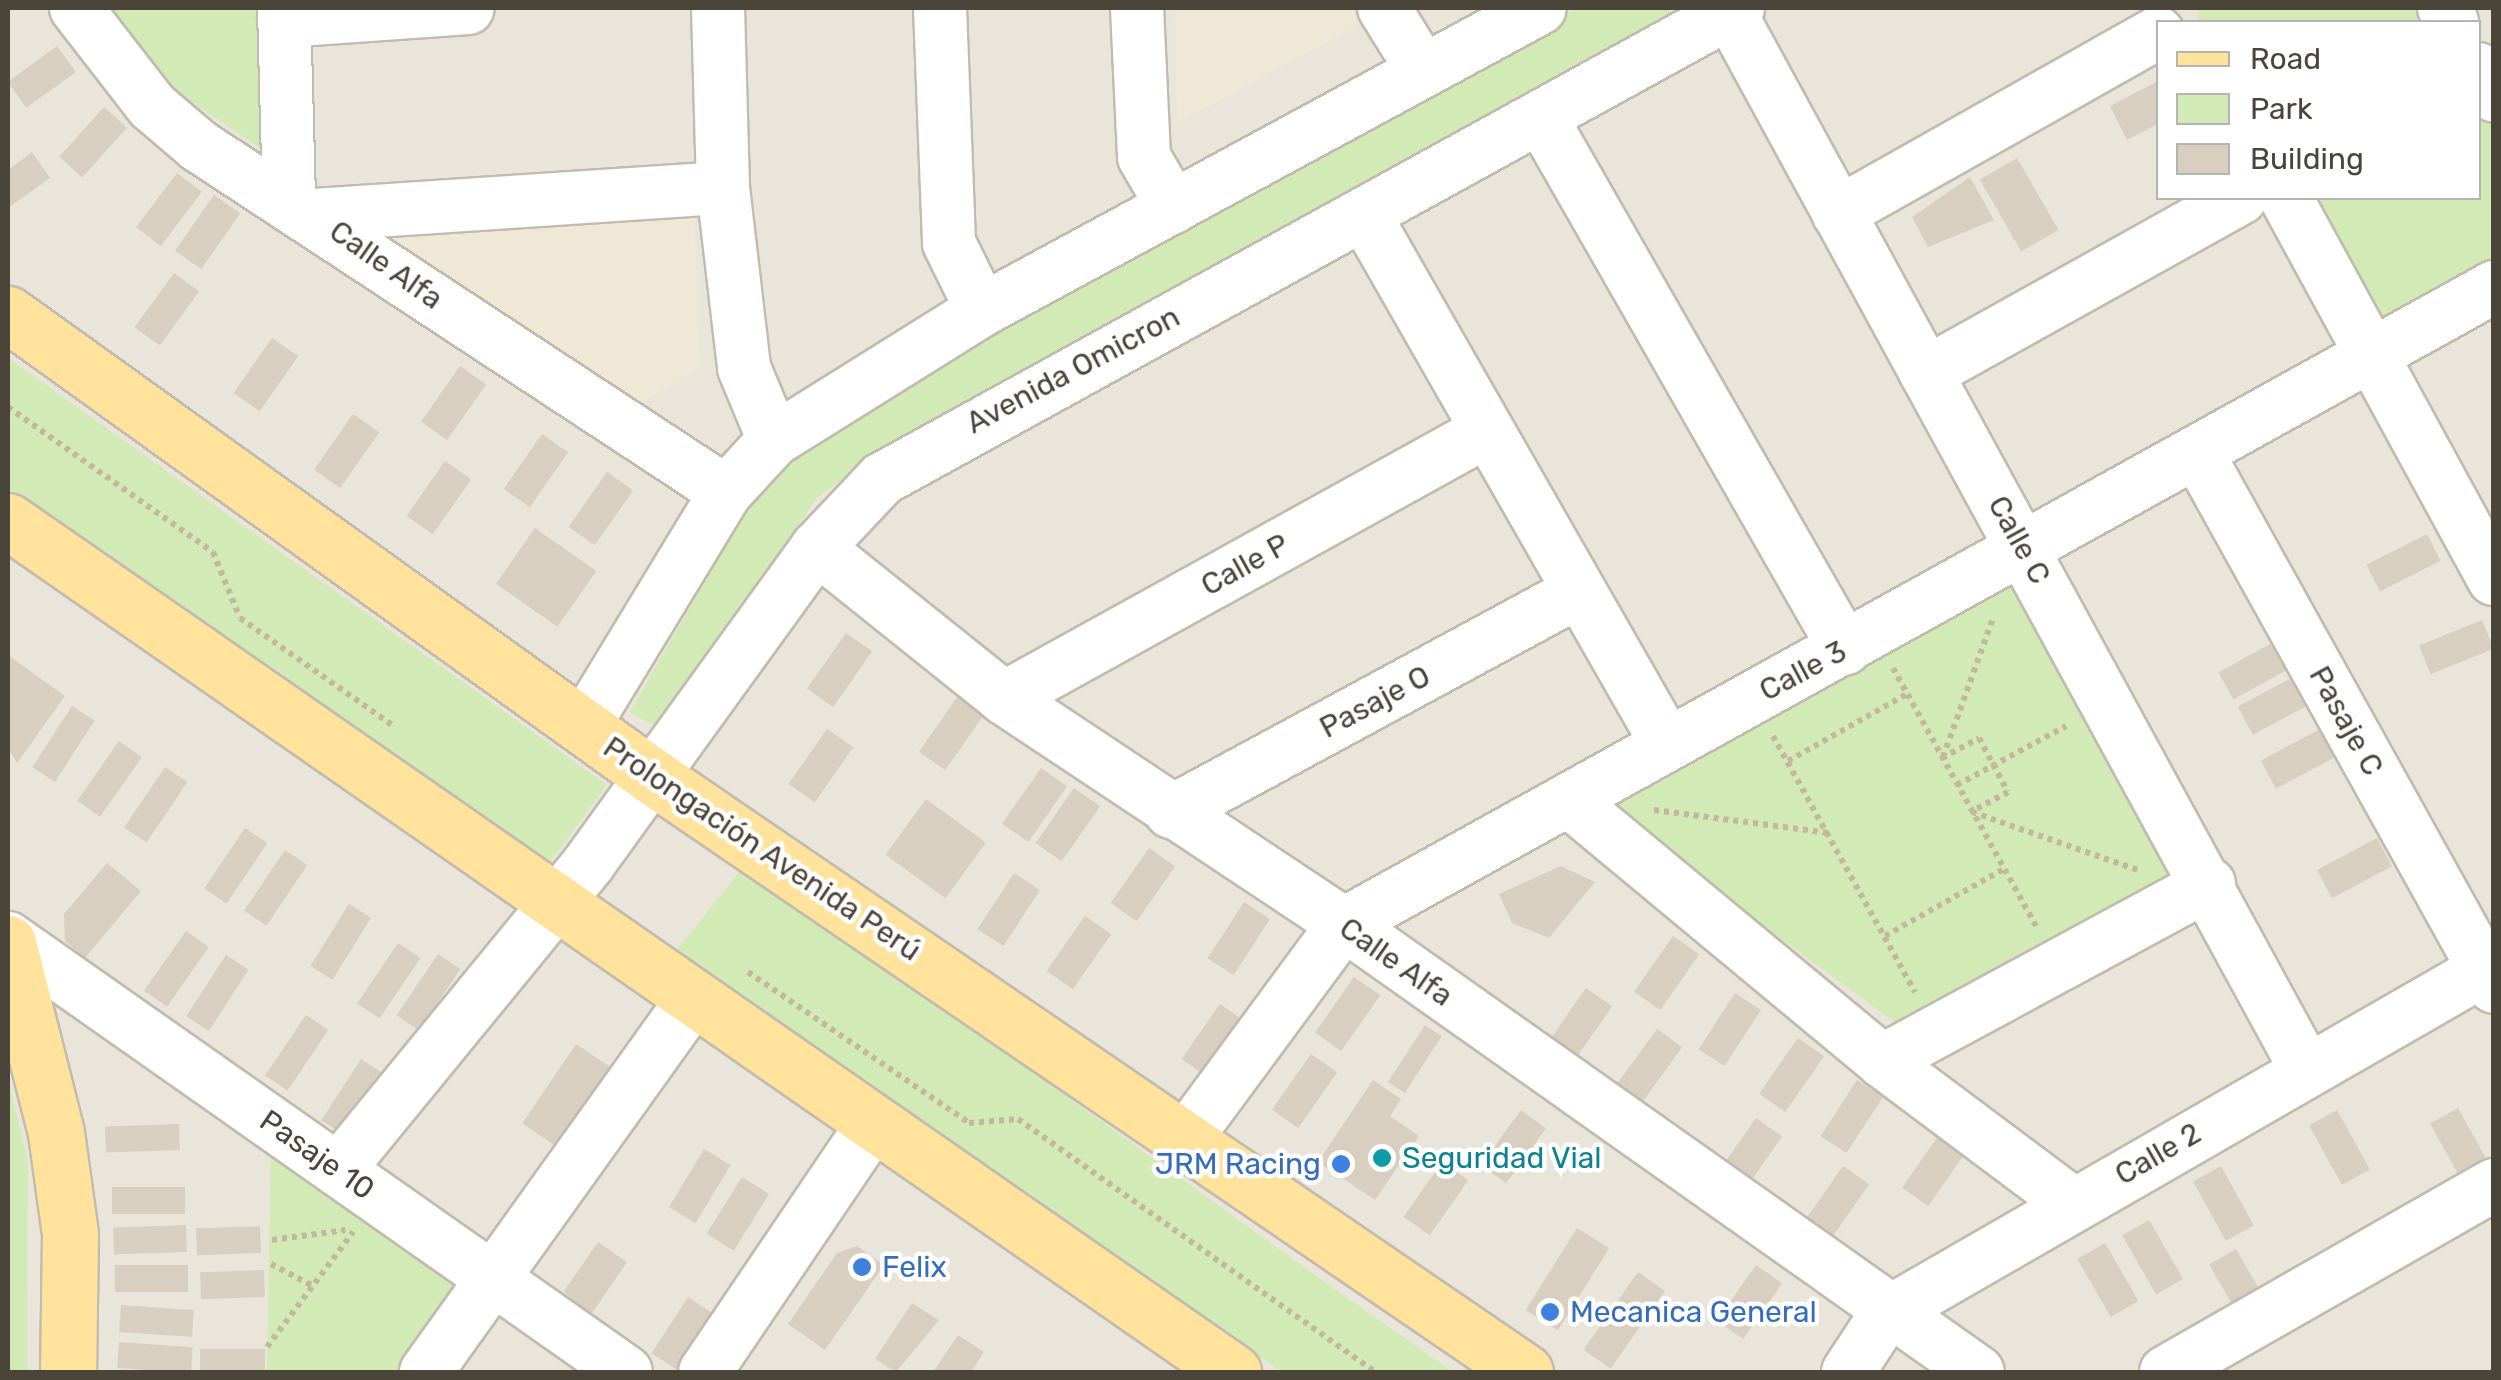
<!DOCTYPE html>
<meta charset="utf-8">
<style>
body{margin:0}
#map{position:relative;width:2501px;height:1380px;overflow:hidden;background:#f6f3ec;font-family:Rubik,sans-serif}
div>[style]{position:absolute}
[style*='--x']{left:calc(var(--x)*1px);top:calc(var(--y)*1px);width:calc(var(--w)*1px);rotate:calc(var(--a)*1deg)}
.residential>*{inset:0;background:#eae5da}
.education>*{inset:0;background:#efe8d6}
.green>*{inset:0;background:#d2eab5;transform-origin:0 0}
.building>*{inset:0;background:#d8cfc1;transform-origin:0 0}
.path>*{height:6px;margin-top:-3px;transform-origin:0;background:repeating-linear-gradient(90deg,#c4b79f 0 5px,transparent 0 10px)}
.roads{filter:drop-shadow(2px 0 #c2bbae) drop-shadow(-2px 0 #c2bbae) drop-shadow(0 2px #c2bbae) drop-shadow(0 -2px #c2bbae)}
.minor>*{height:52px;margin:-26px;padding:0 26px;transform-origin:26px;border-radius:26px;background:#fff}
.major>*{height:55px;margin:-27.5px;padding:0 27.5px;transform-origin:27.5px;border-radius:27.5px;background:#ffe39c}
.dots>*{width:28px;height:28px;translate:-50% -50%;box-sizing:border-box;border:5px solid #fff;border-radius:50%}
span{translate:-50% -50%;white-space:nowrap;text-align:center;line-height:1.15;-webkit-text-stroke:9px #fff;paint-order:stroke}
.street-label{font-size:30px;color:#4b4439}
.culture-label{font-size:30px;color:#0d838f}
.left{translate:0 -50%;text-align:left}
.shop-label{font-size:30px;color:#366cbe}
.right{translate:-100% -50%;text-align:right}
.frame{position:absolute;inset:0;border:10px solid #4b4439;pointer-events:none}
.legend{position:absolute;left:2156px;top:20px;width:325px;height:180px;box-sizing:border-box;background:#fff;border:2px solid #b7b4b0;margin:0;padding:12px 18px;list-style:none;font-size:30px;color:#4b4439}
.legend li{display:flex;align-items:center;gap:20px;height:50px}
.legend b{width:50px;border:2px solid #b7b4b0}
</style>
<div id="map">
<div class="residential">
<i style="clip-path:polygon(evenodd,8px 8px,2493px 8px,2493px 1372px,8px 1372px,8px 8px,2158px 22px,2478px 22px,2478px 198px,2158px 198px,2158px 22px)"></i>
</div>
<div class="education">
<i style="clip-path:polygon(1175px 8px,1390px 8px,1177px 123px)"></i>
<i style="clip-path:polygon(694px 204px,700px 369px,637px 404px,387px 238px,390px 222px)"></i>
</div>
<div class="green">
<i style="clip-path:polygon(93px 8px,258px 8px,266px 152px,168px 86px)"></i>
<i style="clip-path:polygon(1577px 8px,1667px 8px,1674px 18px,892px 441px,817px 498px,659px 729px,630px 712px,750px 503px,822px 427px)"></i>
<i style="left:2198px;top:8px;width:231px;height:16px"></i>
<i style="clip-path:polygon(2479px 97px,2493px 124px,2493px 260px,2393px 317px,2369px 314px,2304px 198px,2478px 198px)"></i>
<i style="clip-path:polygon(8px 358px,607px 785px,545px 869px,8px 497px)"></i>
<i style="clip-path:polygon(2013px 562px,2190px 872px,1900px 1026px,1589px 798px)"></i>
<i style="clip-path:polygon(745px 865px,1329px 1285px,1453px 1372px,1282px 1372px,672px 956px)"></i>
<i style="clip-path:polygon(8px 1078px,28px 1162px,27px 1372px,8px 1372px)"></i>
<i style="clip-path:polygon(271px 1152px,467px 1284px,401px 1372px,267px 1372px)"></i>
</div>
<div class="building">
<i style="left:57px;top:46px;width:32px;height:61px;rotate:54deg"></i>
<i style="clip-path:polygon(2158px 81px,2158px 124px,2127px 140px,2110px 106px)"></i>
<i style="left:104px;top:107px;width:31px;height:67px;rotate:42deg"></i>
<i style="clip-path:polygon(32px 152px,50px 178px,8px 208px,8px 170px)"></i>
<i style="left:2017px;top:158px;width:83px;height:43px;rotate:60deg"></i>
<i style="left:177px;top:173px;width:31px;height:68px;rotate:37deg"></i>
<i style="clip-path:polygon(1970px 177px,1994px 220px,1928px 247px,1912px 217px)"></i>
<i style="left:214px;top:195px;width:32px;height:68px;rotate:35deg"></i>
<i style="left:174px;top:273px;width:31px;height:67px;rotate:36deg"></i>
<i style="left:272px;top:338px;width:32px;height:67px;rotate:35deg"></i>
<i style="left:460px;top:366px;width:32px;height:68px;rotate:35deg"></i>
<i style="left:353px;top:414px;width:32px;height:68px;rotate:35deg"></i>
<i style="left:542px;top:434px;width:32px;height:67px;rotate:35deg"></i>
<i style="left:445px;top:461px;width:32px;height:67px;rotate:35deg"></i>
<i style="left:607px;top:472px;width:32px;height:67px;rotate:35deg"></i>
<i style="left:535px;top:528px;width:75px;height:68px;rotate:35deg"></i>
<i style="left:2427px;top:534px;width:30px;height:68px;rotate:63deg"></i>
<i style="left:2482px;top:620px;width:31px;height:68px;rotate:68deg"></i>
<i style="left:846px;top:633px;width:32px;height:68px;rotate:35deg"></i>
<i style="left:2277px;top:640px;width:31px;height:67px;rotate:61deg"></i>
<i style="clip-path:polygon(9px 656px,65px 696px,17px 763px,8px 748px)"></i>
<i style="left:2297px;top:675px;width:32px;height:67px;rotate:62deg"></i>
<i style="left:958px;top:696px;width:32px;height:68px;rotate:35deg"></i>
<i style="left:72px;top:706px;width:27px;height:73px;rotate:33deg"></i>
<i style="left:827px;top:729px;width:32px;height:67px;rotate:35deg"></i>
<i style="left:2320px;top:729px;width:32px;height:67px;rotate:62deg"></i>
<i style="left:119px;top:741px;width:28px;height:73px;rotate:35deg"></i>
<i style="left:165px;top:767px;width:27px;height:73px;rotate:34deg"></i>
<i style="left:1041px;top:768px;width:32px;height:68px;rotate:35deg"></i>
<i style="left:1074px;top:788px;width:32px;height:67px;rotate:35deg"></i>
<i style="left:926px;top:799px;width:74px;height:69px;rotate:36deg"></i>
<i style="left:245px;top:828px;width:27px;height:73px;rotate:34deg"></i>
<i style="left:2377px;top:838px;width:32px;height:68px;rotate:62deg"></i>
<i style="left:1149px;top:848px;width:32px;height:67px;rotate:35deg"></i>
<i style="left:285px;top:850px;width:27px;height:73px;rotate:34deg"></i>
<i style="clip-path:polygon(107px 863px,141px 891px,85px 958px,65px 941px,64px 914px)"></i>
<i style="clip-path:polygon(1561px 866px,1595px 882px,1549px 938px,1512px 923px,1499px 894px)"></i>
<i style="left:1014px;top:873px;width:31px;height:67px;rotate:33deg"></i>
<i style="left:1244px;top:902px;width:31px;height:67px;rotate:33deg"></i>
<i style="left:349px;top:904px;width:26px;height:73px;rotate:32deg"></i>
<i style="left:1085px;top:916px;width:32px;height:67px;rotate:35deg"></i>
<i style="left:186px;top:931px;width:28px;height:73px;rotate:35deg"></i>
<i style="left:1673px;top:936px;width:32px;height:68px;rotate:35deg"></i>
<i style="left:398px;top:943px;width:27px;height:73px;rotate:34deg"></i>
<i style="left:438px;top:954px;width:27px;height:74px;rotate:34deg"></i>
<i style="left:226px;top:955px;width:27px;height:73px;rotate:33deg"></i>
<i style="left:1354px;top:977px;width:32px;height:68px;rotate:35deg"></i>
<i style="left:1586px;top:988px;width:32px;height:68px;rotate:35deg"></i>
<i style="left:1735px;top:993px;width:31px;height:67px;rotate:33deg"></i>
<i style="left:1220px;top:1004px;width:32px;height:67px;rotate:35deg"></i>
<i style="left:306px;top:1015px;width:27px;height:73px;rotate:34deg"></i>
<i style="left:1425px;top:1025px;width:20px;height:68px;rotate:33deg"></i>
<i style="left:1657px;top:1029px;width:31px;height:68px;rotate:36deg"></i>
<i style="left:1798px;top:1038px;width:32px;height:68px;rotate:35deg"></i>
<i style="left:576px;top:1044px;width:50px;height:96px;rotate:34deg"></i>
<i style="left:1311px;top:1054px;width:32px;height:68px;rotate:35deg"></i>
<i style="left:361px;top:1059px;width:27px;height:73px;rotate:33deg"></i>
<i style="clip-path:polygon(1373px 1080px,1401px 1099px,1390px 1116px,1419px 1136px,1375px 1200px,1318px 1162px)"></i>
<i style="left:1857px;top:1080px;width:31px;height:67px;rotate:33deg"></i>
<i style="left:2458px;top:1108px;width:68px;height:32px;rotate:61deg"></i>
<i style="left:1521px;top:1110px;width:31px;height:68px;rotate:36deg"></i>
<i style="left:2337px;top:1110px;width:68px;height:32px;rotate:61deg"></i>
<i style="left:1756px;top:1118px;width:32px;height:68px;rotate:35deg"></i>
<i style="left:179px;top:1124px;width:26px;height:74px;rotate:88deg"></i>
<i style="left:1941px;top:1132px;width:32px;height:68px;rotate:35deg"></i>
<i style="left:704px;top:1149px;width:31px;height:68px;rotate:31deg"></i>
<i style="left:1442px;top:1162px;width:32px;height:67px;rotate:35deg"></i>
<i style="left:1843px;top:1166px;width:32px;height:68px;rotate:35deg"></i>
<i style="left:2221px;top:1166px;width:68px;height:32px;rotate:61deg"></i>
<i style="left:742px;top:1177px;width:32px;height:67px;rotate:32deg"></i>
<i style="left:185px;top:1187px;width:27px;height:73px;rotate:90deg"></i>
<i style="left:2149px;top:1220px;width:68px;height:31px;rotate:60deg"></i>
<i style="left:186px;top:1225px;width:27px;height:73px;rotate:88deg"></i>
<i style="left:260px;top:1226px;width:27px;height:64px;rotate:88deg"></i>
<i style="left:1577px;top:1228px;width:38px;height:97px;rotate:32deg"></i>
<i style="clip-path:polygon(598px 1242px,627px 1262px,588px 1319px,564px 1291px)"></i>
<i style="left:2105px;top:1243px;width:67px;height:32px;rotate:60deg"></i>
<i style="clip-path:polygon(857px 1246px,884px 1265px,825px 1350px,788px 1324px,837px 1253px)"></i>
<i style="left:2236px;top:1249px;width:67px;height:31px;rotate:60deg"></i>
<i style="left:188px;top:1265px;width:27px;height:73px;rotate:90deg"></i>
<i style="left:1756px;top:1265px;width:32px;height:68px;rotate:35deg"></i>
<i style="left:264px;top:1270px;width:27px;height:64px;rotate:88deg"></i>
<i style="left:1638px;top:1272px;width:33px;height:95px;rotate:35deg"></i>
<i style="left:688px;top:1297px;width:31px;height:67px;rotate:33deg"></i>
<i style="clip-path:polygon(912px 1303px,939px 1320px,896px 1372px,875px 1359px)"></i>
<i style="left:121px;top:1305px;width:73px;height:27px;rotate:4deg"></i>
<i style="clip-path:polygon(958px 1335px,984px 1352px,971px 1372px,933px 1372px)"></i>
<i style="left:119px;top:1342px;width:74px;height:26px;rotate:4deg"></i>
<i style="left:265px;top:1349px;width:23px;height:65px;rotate:90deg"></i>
</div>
<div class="path">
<i style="--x:8;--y:407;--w:251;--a:35.3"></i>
<i style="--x:213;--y:552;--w:71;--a:67.8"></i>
<i style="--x:240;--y:618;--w:186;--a:35.1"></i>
<i style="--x:1893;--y:668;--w:297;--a:61"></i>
<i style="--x:1773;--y:736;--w:293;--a:61"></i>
<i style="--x:1943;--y:757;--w:148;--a:-70.2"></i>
<i style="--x:1942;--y:758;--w:42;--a:-28.4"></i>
<i style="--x:1979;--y:738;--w:61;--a:61.8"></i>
<i style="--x:2008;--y:792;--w:40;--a:152"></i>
<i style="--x:1788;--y:761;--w:137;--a:-29.4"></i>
<i style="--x:1957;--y:785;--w:124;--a:-28.4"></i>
<i style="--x:1654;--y:810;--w:176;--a:7.5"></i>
<i style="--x:1972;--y:812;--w:176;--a:19.3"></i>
<i style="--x:1885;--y:936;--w:137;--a:-29.4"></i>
<i style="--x:748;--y:972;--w:268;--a:34.3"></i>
<i style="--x:969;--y:1123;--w:49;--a:-4.7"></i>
<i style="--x:1018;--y:1119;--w:438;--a:35.3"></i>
<i style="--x:272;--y:1240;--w:74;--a:-7.8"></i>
<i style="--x:271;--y:1264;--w:47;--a:27.6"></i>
<i style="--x:267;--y:1347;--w:144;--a:-53.2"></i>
</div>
<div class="roads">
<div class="minor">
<i style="--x:76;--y:8;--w:124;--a:52.2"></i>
<i style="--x:152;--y:106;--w:62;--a:40.4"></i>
<i style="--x:199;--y:146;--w:630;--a:33.29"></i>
<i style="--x:284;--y:8;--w:197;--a:88.5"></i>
<i style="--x:718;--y:8;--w:180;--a:88.4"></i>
<i style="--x:723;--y:188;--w:181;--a:83.3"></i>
<i style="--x:744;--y:368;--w:78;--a:67.4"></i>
<i style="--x:940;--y:8;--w:235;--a:87.8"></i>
<i style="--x:949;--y:243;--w:75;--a:63.8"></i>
<i style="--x:1137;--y:8;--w:149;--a:87.3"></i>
<i style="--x:1144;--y:157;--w:58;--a:59.9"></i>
<i style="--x:1384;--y:8;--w:74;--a:58.2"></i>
<i style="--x:1727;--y:8;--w:1209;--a:61.38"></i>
<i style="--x:2444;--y:8;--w:16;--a:60"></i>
<i style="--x:284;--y:21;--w:184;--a:-4"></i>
<i style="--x:2478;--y:69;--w:31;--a:59"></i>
<i style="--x:1543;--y:121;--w:608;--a:60.23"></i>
<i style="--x:2286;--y:198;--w:434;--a:61.4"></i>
<i style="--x:1838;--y:213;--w:367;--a:-29.4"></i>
<i style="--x:314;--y:215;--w:410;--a:-3.8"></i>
<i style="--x:1365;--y:216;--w:608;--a:60.23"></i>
<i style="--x:1926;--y:373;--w:360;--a:-29.1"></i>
<i style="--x:2199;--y:456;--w:607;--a:60.95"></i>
<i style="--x:817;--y:548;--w:240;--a:38.7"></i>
<i style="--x:1004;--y:698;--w:408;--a:33.6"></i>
<i style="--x:1344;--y:924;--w:776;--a:35.25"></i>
<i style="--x:1004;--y:698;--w:550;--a:-28.94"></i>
<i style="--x:583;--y:727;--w:275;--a:-58.7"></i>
<i style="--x:726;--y:492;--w:71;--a:-47.3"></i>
<i style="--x:774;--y:440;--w:245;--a:-32"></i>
<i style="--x:982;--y:310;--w:634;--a:-28.42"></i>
<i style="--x:1568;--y:800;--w:408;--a:39.7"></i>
<i style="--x:1882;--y:1061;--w:237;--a:36.8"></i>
<i style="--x:1171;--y:812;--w:463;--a:-28.4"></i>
<i style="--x:8;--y:938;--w:755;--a:35.08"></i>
<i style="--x:1882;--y:1061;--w:372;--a:-28.4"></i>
<i style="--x:1186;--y:1138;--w:266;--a:-53.6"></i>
<i style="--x:1344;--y:924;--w:1315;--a:-28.98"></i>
<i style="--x:338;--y:1170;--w:397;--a:-50.7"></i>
<i style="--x:589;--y:863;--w:389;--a:-54.1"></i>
<i style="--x:817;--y:548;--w:95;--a:-46.7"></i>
<i style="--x:882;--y:479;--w:977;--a:-28.82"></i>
<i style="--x:426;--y:1372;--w:457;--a:-54.4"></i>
<i style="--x:705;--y:1372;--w:300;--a:-55.9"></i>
<i style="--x:1848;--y:1372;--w:69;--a:-56.8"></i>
<i style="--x:1886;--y:1314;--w:702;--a:-29.93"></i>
<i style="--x:2166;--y:1372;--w:378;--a:-29.7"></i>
</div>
<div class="major">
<i style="--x:8;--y:314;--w:793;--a:35.66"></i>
<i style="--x:652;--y:776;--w:1057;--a:34.32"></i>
<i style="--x:8;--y:521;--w:1492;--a:34.79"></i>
<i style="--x:8;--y:943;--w:196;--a:75.8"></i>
<i style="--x:56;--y:1133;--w:102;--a:82.1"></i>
<i style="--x:70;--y:1234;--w:138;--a:90.8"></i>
</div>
</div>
<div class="dots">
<i style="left:1382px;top:1158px;background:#0f9aa8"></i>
<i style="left:1341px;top:1164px;background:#3f7fe0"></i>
<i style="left:862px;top:1267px;background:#3f7fe0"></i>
<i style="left:1550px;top:1312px;background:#3f7fe0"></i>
</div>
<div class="street-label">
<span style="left:386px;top:265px;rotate:35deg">Calle Alfa</span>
<span style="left:1073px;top:370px;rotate:-28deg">Avenida Omicron</span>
<span style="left:2019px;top:540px;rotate:61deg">Calle C</span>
<span style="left:1245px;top:565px;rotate:-29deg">Calle P</span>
<span style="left:1803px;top:671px;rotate:-28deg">Calle 3</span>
<span style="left:1375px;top:702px;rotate:-28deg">Pasaje O</span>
<span style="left:2346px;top:721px;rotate:61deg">Pasaje C</span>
<span style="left:762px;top:849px;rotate:34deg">Prolongación Avenida Perú</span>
<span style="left:1396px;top:962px;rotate:35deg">Calle Alfa</span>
<span style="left:2158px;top:1154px;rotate:-30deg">Calle 2</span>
<span style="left:317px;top:1155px;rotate:35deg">Pasaje 10</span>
</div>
<div class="culture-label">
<span class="left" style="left:1402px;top:1158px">Seguridad Vial</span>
</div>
<div class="shop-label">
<span class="right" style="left:1321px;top:1164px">JRM Racing</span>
<span class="left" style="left:882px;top:1267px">Felix</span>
<span class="left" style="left:1570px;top:1312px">Mecanica General</span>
</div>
<div class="frame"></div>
<ul class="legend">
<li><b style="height:12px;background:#ffe39c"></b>Road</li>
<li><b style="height:28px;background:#d2eab5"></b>Park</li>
<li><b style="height:28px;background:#d8cfc1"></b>Building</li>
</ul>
</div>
